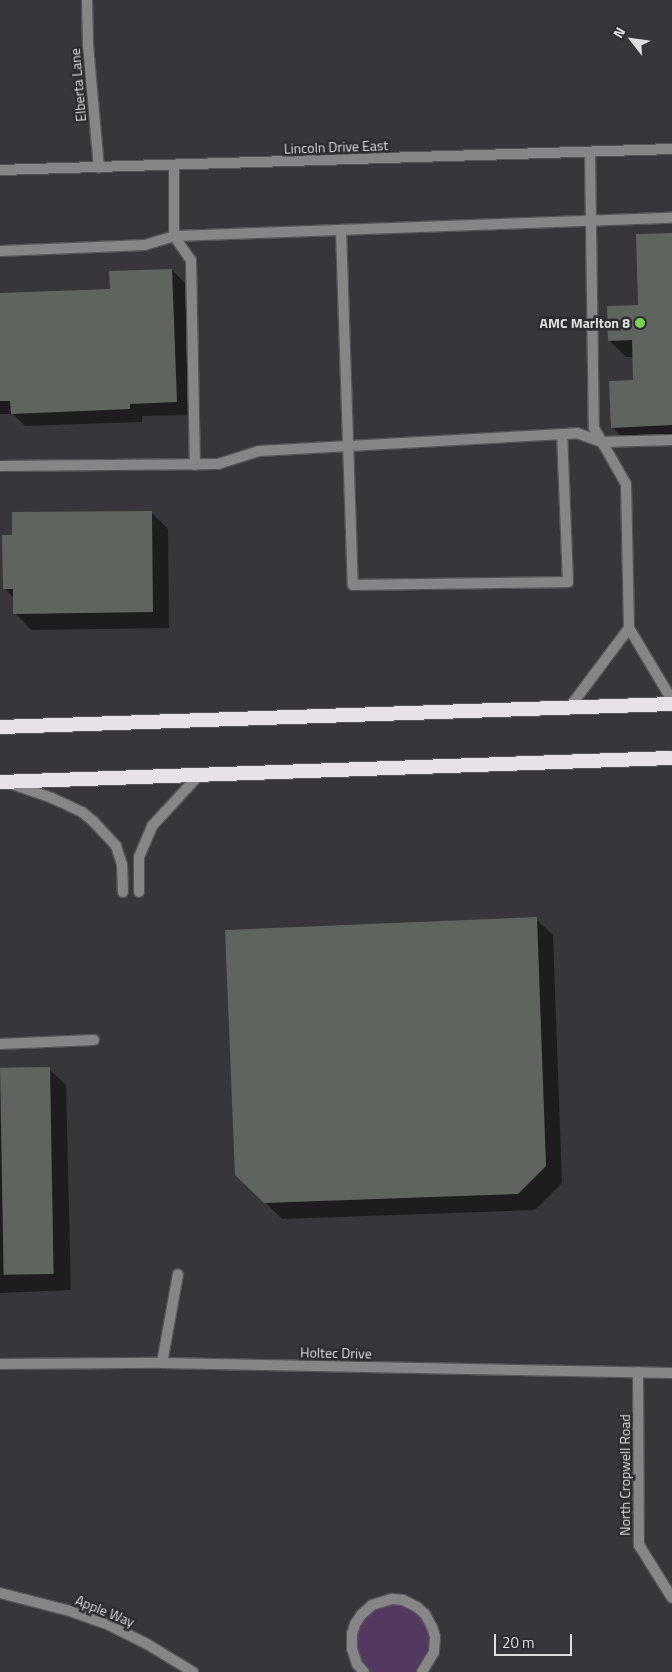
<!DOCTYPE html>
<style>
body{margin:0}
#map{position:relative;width:672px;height:1672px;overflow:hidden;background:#39363b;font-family:"Titillium Web",sans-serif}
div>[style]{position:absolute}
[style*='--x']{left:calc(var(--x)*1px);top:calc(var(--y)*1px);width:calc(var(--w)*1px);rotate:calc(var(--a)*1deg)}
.green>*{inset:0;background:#533860}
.shadow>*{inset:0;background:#0007}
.building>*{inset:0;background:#5f645e;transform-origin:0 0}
.roads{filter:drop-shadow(1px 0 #575459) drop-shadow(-1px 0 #575459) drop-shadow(0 1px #575459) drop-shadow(0 -1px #575459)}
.service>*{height:10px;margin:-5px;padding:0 5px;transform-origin:5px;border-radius:5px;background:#878588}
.minor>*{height:10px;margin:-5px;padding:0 5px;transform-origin:5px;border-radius:5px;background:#878588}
.tertiary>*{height:10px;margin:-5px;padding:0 5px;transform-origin:5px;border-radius:5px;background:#878588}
.trunk>*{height:14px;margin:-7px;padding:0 7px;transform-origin:7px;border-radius:7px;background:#e6e2e8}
.dots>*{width:14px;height:14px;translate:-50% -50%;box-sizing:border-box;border:2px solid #2f2c31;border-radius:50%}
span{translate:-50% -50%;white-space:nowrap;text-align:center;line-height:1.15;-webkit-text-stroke:5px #2f2c31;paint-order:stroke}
.street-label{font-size:14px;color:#dfdde0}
.poi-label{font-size:14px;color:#dfdde0;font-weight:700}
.right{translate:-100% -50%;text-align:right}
.north{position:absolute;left:607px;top:15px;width:50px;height:50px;-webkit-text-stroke:4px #2f2c31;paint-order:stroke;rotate:300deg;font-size:14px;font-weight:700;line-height:20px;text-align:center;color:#dfdde0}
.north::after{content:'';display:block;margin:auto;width:18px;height:22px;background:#dfdde0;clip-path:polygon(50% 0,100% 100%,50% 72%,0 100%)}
.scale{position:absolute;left:494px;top:1634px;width:78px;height:22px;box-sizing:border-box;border:2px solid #dfdde0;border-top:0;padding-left:6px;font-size:15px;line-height:18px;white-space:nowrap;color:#dfdde0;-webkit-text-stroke:4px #2f2c31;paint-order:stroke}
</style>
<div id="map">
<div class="green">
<i style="clip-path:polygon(377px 1603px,412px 1604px,435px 1637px,422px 1672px,364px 1672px,352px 1634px)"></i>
</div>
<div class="shadow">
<i style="clip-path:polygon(672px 234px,672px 442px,629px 444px,612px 427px,634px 382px,633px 357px,626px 357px,609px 340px,640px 306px)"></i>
<i style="clip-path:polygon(172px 270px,185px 283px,190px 415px,142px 416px,142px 422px,25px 426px,13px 414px,0 414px,0 294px,111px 290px)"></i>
<i style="clip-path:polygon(151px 512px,168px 529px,169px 628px,31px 630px,15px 613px,14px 598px,4px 588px)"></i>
<i style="clip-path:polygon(536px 919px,553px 935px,562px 1183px,535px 1210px,282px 1219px,236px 1174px)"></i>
<i style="clip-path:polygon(49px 1069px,66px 1085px,71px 1290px,0 1293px,0 1070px)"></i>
</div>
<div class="building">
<i style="clip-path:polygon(672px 233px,672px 425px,611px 428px,609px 381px,633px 380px,632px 340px,608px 341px,607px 306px,638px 305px,636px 234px)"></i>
<i style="clip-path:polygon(172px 269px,177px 402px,130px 404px,130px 409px,11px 414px,10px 401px,0 401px,0 293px,110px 289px,109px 271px)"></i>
<i style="clip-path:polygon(152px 511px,153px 612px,13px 614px,13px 589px,3px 589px,2px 535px,12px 535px,12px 512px)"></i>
<i style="clip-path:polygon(537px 917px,546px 1166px,518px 1194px,264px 1203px,235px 1175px,225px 930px)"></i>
<i style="left:50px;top:1067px;width:207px;height:50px;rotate:89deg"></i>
</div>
<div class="roads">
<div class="service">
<i style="--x:590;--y:153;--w:275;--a:89.2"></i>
<i style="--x:594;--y:428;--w:64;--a:60.3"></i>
<i style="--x:626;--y:484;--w:144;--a:88.8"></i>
<i style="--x:174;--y:166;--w:70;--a:90"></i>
<i style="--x:174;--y:236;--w:29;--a:55"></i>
<i style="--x:191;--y:260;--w:205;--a:88.9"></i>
<i style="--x:341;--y:230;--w:355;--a:88.1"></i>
<i style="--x:353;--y:585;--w:215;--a:-0.8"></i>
<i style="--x:568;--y:582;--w:148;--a:-92.3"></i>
<i style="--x:0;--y:251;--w:145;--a:-2.4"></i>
<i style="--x:145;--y:245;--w:30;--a:-17"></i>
<i style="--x:174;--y:236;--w:498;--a:-2.1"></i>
<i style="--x:0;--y:466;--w:218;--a:-0.5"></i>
<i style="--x:218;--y:464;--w:43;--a:-17.6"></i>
<i style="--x:259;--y:451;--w:319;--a:-3.2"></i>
<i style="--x:577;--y:433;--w:27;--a:20"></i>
<i style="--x:602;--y:442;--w:70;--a:-1.6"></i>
<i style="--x:569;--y:708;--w:100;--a:-53.1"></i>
<i style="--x:629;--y:628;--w:84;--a:59.2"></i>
<i style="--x:12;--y:784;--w:42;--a:19.3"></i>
<i style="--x:52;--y:798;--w:33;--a:25"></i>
<i style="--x:82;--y:812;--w:14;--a:39"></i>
<i style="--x:93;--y:821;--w:34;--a:47"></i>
<i style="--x:116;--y:846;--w:20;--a:72"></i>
<i style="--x:122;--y:865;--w:27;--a:88"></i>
<i style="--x:139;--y:892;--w:35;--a:-90"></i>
<i style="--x:139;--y:857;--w:34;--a:-67"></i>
<i style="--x:152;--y:826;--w:69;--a:-47.3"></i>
<i style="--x:0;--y:1044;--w:94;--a:-2.4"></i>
<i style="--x:162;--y:1363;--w:90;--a:-79.8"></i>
</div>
<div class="minor">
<i style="--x:87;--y:0;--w:45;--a:88.7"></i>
<i style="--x:88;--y:45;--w:123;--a:84.9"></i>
<i style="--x:0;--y:1593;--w:72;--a:14.4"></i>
<i style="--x:70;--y:1611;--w:41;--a:19.7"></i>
<i style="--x:109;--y:1625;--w:42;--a:26.6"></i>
<i style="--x:147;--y:1644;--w:54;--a:31.3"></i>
<i style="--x:364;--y:1672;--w:11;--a:-131"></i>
<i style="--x:357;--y:1664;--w:16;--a:-108"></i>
<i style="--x:352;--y:1649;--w:15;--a:-90"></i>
<i style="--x:352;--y:1634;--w:10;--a:-73"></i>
<i style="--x:355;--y:1624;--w:11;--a:-56"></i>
<i style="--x:361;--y:1615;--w:15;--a:-42"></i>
<i style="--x:372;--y:1605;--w:21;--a:-17"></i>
<i style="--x:392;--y:1599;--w:11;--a:5"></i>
<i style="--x:403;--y:1600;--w:16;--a:27"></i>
<i style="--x:417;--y:1607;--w:11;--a:41"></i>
<i style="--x:425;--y:1614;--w:15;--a:62"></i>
<i style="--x:432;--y:1627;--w:10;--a:73"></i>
<i style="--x:435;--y:1637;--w:15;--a:94"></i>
<i style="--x:434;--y:1652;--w:23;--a:121"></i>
</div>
<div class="tertiary">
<i style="--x:0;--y:170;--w:672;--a:-1.79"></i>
<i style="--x:0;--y:1364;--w:162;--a:-0.4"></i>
<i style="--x:162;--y:1363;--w:510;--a:1.12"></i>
<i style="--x:638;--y:1372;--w:173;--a:89.7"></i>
<i style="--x:639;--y:1545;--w:62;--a:58.1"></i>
</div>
<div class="trunk">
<i style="--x:0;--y:727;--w:672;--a:-1.96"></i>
<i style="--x:0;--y:782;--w:672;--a:-2.05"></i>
</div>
</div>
<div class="dots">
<i style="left:640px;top:323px;background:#7bd156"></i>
</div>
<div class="street-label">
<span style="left:78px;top:85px;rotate:-95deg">Elberta Lane</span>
<span style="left:336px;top:147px;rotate:-2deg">Lincoln Drive East</span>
<span style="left:336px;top:1353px;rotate:1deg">Holtec Drive</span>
<span style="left:625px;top:1475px;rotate:-90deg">North Cropwell Road</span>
<span style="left:105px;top:1611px;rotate:22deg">Apple Way</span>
</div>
<div class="poi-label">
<span class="right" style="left:630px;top:323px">AMC Marlton 8</span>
</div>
<div class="north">N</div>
<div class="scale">20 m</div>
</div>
